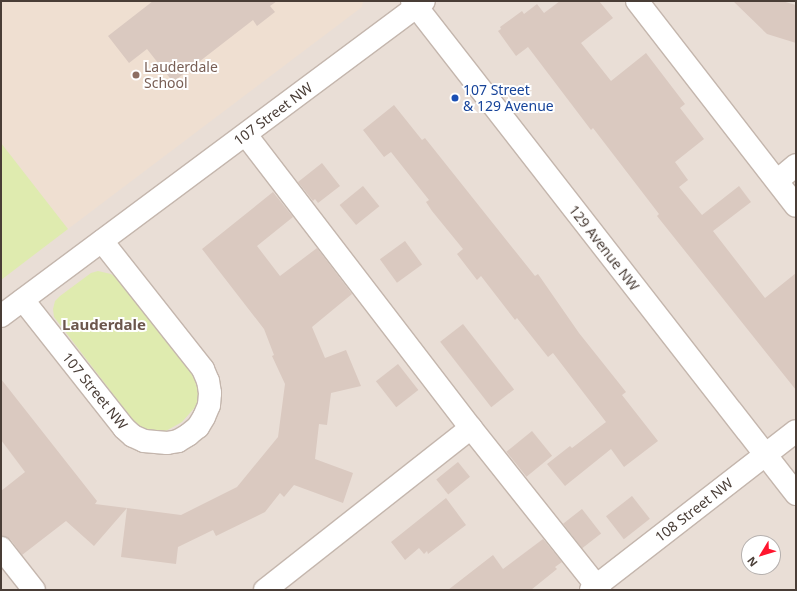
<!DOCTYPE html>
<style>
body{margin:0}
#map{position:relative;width:797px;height:591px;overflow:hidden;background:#f5eee8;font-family:"Noto Sans",sans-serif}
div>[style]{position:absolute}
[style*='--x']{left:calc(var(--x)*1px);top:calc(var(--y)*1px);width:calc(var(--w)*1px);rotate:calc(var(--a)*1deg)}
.residential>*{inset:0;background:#e9ded6}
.education>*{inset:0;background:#efdfd1}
.green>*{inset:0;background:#dfebaf}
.building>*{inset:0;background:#dac9c0;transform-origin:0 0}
.roads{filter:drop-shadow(1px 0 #c4b6ad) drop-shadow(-1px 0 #c4b6ad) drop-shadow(0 1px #c4b6ad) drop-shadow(0 -1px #c4b6ad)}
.minor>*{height:22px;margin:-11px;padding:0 11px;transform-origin:11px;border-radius:11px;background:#fff}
.dots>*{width:11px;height:11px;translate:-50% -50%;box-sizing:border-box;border:2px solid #fff;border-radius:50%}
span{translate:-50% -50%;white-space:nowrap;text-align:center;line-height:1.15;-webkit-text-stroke:4px #fff;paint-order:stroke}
.education-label{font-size:14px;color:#785e54}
.left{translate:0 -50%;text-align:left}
.transit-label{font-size:14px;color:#164399}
.street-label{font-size:14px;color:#493d36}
.neighbourhood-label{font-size:15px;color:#6c574d;font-weight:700}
.frame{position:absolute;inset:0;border:2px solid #493d36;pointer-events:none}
.north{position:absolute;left:741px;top:535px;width:40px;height:40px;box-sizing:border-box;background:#fff;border:1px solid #b6b1af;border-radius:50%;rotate:232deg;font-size:11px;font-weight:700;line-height:16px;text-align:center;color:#493d36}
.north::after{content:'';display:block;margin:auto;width:14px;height:18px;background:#ff152e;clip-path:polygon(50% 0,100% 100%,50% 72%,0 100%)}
</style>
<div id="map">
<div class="residential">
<i style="clip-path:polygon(evenodd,1px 1px,796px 1px,796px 590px,1px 590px,1px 1px,749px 543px,773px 543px,773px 567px,749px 567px,749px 543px)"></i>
</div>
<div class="education">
<i style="clip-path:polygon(1px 1px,363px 1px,362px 7px,68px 229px,1px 143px)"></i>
</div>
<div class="green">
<i style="clip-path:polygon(1px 143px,68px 229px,1px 280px)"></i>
<i style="clip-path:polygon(98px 271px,111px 274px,117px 278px,197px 379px,200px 396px,197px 405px,182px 422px,164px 432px,155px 434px,139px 428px,54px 317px,53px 309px,55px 301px,60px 296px,91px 273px)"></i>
</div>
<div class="building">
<i style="clip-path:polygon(153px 1px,277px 1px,270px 6px,275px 12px,257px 26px,253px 20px,173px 82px,147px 49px,129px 63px,108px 36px)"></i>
<i style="clip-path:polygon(560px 1px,599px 1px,613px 18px,581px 43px,611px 81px,646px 53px,685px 104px,680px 108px,704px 139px,675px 162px,688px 180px,679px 187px,702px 215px,739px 186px,751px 202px,713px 231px,765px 298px,796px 273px,796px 390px,657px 216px,659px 214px,593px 128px,591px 130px,528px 47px,516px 56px,498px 31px,501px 29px,500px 27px,522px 11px,524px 14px,537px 4px,544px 13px)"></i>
<i style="clip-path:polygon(733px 1px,782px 1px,796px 5px,796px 43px,767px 34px)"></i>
<i style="clip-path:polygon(394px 105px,422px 140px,425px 138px,535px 276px,538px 274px,579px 333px,626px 392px,622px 395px,658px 441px,624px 467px,611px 449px,565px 486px,547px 464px,570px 446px,572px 448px,606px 422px,553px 353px,548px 357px,517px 318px,515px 320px,481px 276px,477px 280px,457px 254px,463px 249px,432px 211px,426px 202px,429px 200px,391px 152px,384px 157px,363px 130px)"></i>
<i style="clip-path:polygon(322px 163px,340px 186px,318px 203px,315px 199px,313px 201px,298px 182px)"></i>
<i style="left:363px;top:186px;width:26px;height:30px;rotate:51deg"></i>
<i style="clip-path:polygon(273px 192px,293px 217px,257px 246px,280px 276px,317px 248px,352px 294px,312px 327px,325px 358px,346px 350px,361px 386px,331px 393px,327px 425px,319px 424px,315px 459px,353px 473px,343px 503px,294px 485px,284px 497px,280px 493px,265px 512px,216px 536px,213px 530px,178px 547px,176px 564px,121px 557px,127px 508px,181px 515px,237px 487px,278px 437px,285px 384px,272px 356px,274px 355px,264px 329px,202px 249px)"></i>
<i style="left:405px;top:241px;width:29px;height:31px;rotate:54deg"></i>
<i style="left:463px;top:324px;width:83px;height:29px;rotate:52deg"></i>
<i style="left:398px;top:364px;width:33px;height:28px;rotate:52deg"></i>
<i style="clip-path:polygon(1px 379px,97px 501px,95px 504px,127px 508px,94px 546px,66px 521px,22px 555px,11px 540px,1px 536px,1px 491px,25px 472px,1px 440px)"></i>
<i style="left:532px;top:431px;width:32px;height:33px;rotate:51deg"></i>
<i style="left:458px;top:462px;width:19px;height:28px;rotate:51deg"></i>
<i style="left:632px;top:496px;width:29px;height:33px;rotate:52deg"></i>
<i style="clip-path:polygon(446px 498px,466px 525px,428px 554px,427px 551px,424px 554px,419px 548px,405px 560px,391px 542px)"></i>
<i style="left:582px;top:509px;width:31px;height:24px;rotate:52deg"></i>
<i style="clip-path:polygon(543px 539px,562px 562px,555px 567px,557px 569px,531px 590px,448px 590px,493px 555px,503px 569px)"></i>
</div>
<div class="roads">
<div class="minor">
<i style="--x:412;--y:1;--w:625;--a:52.08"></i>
<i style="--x:637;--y:1;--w:259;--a:52.2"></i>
<i style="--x:246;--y:135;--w:369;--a:52.5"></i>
<i style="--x:471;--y:428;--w:207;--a:51.5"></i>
<i style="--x:777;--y:181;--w:25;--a:-40"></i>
<i style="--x:23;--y:300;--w:163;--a:51.7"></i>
<i style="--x:124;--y:428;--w:12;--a:42"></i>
<i style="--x:133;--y:436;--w:12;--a:24"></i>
<i style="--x:144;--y:441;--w:23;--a:5"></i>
<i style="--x:167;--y:443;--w:11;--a:-10"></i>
<i style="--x:178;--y:441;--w:12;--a:-31"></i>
<i style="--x:188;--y:435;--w:13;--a:-39"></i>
<i style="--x:198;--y:427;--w:12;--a:-59"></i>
<i style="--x:204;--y:417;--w:13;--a:-67"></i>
<i style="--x:209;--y:405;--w:12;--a:-85"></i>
<i style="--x:210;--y:393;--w:12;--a:-99"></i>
<i style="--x:208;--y:381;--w:13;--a:-113"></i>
<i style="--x:203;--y:369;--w:163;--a:-128.3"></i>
<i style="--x:1;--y:316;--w:527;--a:-36.67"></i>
<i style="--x:1;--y:548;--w:53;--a:51.8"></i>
<i style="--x:265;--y:590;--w:262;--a:-38.2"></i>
<i style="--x:591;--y:590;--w:259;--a:-37.8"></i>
</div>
</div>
<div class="dots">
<i style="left:136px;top:75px;background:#8d6e63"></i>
<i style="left:455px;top:98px;background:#1a4fb4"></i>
</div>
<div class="education-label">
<span class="left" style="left:144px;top:75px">Lauderdale<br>School</span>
</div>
<div class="transit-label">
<span class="left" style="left:463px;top:98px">107 Street<br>&amp; 129 Avenue</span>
</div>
<div class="street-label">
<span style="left:273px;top:114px;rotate:-37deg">107 Street NW</span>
<span style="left:604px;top:248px;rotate:52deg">129 Avenue NW</span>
<span style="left:95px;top:391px;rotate:51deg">107 Street NW</span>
<span style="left:694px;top:510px;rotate:-38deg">108 Street NW</span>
</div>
<div class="neighbourhood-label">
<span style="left:104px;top:325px">Lauderdale</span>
</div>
<div class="frame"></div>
<div class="north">N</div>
</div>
